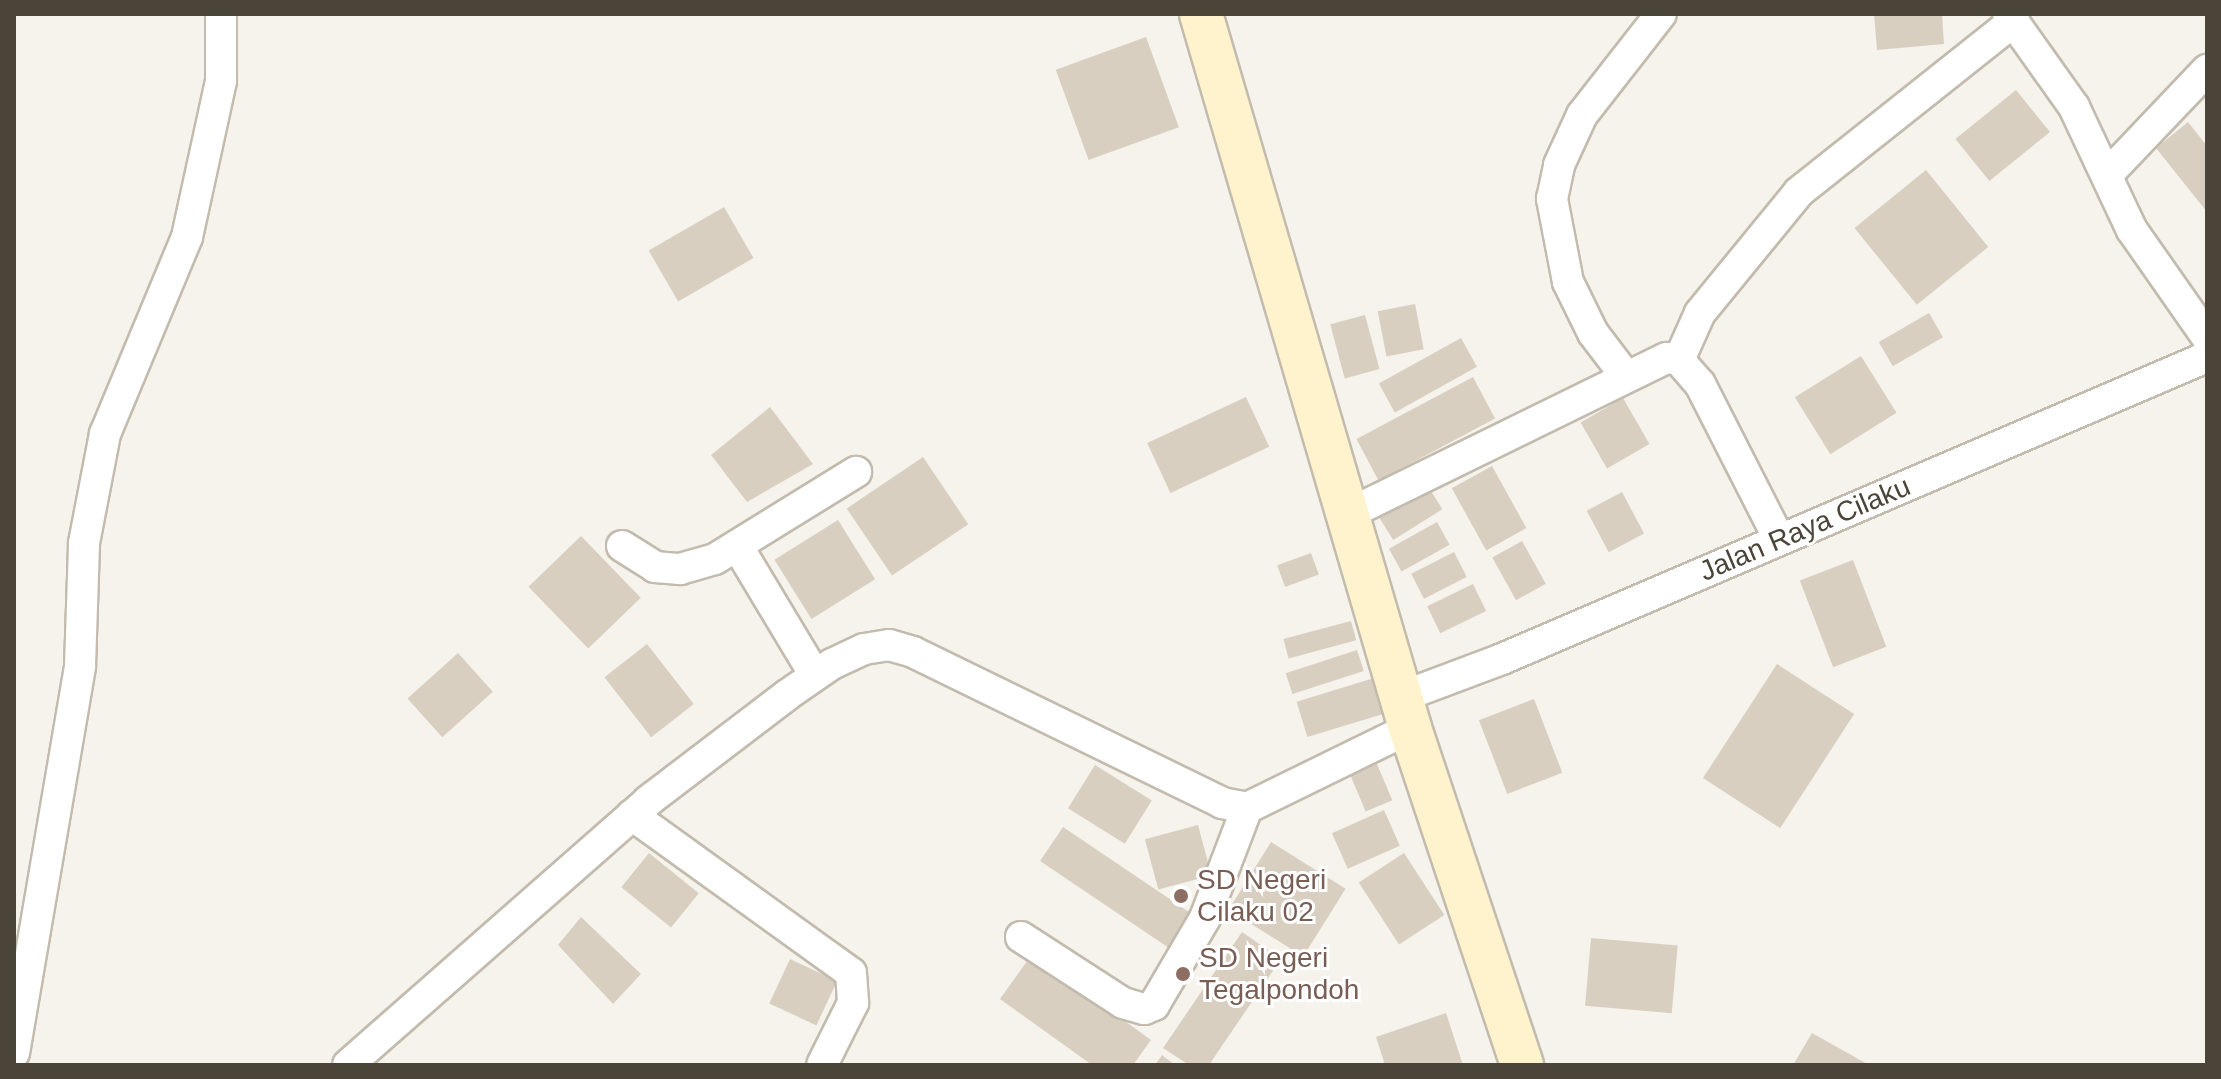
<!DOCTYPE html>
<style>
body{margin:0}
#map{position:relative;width:2221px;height:1079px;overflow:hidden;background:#f6f3ec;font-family:Helvetica,sans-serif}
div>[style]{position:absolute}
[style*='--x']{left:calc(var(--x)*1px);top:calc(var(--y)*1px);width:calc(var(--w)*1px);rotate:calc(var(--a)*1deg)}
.building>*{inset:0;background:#d8cfc1;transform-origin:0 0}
.roads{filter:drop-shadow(2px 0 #c2bbae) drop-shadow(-2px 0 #c2bbae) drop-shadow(0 2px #c2bbae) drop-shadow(0 -2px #c2bbae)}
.street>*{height:30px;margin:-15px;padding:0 15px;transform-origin:15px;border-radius:15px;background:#fff}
.secondary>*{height:42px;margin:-21px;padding:0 21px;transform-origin:21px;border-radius:21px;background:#fff3cd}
.dots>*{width:22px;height:22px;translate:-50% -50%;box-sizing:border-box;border:4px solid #fff;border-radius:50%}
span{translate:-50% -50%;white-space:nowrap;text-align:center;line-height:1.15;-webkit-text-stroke:6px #fff;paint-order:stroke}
.street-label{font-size:28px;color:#4b4439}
.education-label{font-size:28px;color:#785e54}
.left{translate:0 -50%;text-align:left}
.frame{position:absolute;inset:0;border:16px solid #4b4439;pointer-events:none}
</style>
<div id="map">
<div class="building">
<i style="clip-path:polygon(1874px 14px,1942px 14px,1944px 44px,1877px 50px)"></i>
<i style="left:1146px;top:37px;width:96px;height:96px;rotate:70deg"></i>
<i style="left:2016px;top:90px;width:54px;height:78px;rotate:51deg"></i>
<i style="clip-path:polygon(2188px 122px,2207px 146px,2207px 212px,2156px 148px)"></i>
<i style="left:1926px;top:170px;width:99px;height:92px;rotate:51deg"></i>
<i style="left:724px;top:207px;width:59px;height:87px;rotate:60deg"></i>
<i style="left:1415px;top:304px;width:46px;height:38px;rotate:79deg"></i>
<i style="left:1929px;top:313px;width:28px;height:58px;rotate:60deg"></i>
<i style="left:1365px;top:315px;width:56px;height:36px;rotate:75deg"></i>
<i style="left:1461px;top:338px;width:33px;height:94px;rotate:61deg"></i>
<i style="left:1861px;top:356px;width:67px;height:78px;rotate:58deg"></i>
<i style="left:1473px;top:377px;width:47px;height:132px;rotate:62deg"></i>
<i style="left:1246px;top:397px;width:55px;height:109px;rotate:65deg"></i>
<i style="left:1623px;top:398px;width:53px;height:49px;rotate:60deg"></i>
<i style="clip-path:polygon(770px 407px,813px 464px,747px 502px,711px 455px)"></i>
<i style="left:923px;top:457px;width:81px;height:92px;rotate:56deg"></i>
<i style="left:1492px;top:466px;width:71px;height:46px;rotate:61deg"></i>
<i style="left:1426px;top:483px;width:31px;height:58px;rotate:58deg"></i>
<i style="left:1622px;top:492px;width:47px;height:40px;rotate:62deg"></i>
<i style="left:838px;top:520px;width:70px;height:75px;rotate:58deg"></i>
<i style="left:1437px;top:522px;width:26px;height:55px;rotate:61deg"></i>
<i style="left:581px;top:536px;width:86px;height:73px;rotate:46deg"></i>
<i style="left:1522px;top:541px;width:49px;height:34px;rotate:61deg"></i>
<i style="left:1454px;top:552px;width:28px;height:48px;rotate:63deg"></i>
<i style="left:1311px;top:553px;width:23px;height:36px;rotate:70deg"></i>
<i style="left:1853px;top:560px;width:93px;height:57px;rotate:69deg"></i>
<i style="left:1473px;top:584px;width:30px;height:51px;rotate:64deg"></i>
<i style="left:1351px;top:621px;width:20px;height:70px;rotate:75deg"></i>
<i style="left:647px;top:644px;width:76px;height:54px;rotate:52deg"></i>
<i style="left:1357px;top:650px;width:22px;height:75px;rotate:72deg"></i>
<i style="left:458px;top:653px;width:52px;height:68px;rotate:48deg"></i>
<i style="left:1777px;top:664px;width:92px;height:136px;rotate:33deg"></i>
<i style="left:1374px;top:678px;width:37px;height:81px;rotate:73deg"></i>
<i style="left:1534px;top:699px;width:79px;height:59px;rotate:69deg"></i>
<i style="left:1374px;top:757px;width:47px;height:29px;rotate:67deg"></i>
<i style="left:1095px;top:765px;width:67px;height:51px;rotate:32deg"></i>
<i style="left:1384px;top:810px;width:39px;height:57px;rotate:66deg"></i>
<i style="left:1198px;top:825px;width:52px;height:55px;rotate:75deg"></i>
<i style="left:1063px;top:827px;width:156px;height:41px;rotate:34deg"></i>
<i style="left:1271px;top:842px;width:88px;height:80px;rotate:32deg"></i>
<i style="left:649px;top:853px;width:64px;height:44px;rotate:39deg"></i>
<i style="left:1404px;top:853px;width:74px;height:54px;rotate:57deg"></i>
<i style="clip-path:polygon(581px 917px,641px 974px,613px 1004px,558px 945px)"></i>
<i style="clip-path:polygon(1242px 932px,1281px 959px,1209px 1065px,1189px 1065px,1163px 1048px)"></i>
<i style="left:1591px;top:938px;width:87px;height:68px;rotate:5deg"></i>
<i style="clip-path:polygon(1032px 954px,1151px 1040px,1133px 1065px,1092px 1065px,1000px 999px)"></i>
<i style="left:790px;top:959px;width:52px;height:49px;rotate:25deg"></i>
<i style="clip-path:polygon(1446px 1013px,1463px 1065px,1385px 1065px,1376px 1037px)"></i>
<i style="clip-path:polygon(1812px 1033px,1869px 1065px,1793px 1065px)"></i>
<i style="clip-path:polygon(1162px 1055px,1175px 1065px,1155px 1065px)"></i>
</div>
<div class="roads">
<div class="street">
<i style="--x:2008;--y:14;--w:114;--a:54.6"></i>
<i style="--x:2074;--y:107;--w:136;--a:64.8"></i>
<i style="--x:2132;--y:230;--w:131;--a:55"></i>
<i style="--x:2108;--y:174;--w:144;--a:-46.4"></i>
<i style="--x:1679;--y:360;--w:51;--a:-65.9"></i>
<i style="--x:1700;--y:313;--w:156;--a:-50.7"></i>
<i style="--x:1799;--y:192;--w:275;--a:-38.5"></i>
<i style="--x:1625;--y:375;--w:53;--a:-127.3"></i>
<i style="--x:1593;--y:333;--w:57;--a:-116.1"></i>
<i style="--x:1568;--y:282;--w:85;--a:-100.9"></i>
<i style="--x:1552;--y:199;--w:35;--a:-78"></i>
<i style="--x:1559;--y:165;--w:55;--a:-65.3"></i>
<i style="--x:1582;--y:115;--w:128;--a:-52"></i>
<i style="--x:1348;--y:514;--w:355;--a:-26.1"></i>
<i style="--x:1667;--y:358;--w:12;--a:9"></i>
<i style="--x:1679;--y:360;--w:32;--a:49"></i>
<i style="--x:1700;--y:384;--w:174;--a:63"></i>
<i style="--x:622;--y:546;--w:39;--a:32"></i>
<i style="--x:655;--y:567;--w:25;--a:5"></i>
<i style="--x:680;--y:569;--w:36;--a:-16"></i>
<i style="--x:715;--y:559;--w:166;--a:-31.7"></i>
<i style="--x:738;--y:547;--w:149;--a:59"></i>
<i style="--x:1401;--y:697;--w:108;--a:-20.6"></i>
<i style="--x:1502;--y:659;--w:767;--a:-23.19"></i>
<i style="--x:632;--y:815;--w:270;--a:35.8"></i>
<i style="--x:851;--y:973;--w:30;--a:86"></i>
<i style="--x:853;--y:1003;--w:69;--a:116.6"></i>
<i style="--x:1021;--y:937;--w:121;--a:32.9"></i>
<i style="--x:1123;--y:1003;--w:22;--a:16"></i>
<i style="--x:1144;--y:1009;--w:11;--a:-22"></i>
<i style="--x:1154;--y:1005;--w:101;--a:-59.6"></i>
<i style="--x:1205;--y:918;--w:118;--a:-69.1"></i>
<i style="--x:14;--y:1053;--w:393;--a:-80.3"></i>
<i style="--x:80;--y:666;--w:123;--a:-88.1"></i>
<i style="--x:84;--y:543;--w:111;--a:-79.1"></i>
<i style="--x:105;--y:434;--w:213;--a:-67.4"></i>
<i style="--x:187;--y:237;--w:160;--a:-77.7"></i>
<i style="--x:221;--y:81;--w:67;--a:-90"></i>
<i style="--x:348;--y:1065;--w:400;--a:-41.3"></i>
<i style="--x:648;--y:801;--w:175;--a:-37.3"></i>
<i style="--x:787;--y:695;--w:55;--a:-34.6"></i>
<i style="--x:832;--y:664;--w:35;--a:-25"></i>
<i style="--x:864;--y:649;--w:25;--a:-9"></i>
<i style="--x:889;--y:645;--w:25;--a:16"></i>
<i style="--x:913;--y:652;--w:344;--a:26"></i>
<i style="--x:1222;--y:803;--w:25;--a:11"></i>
<i style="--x:1247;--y:808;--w:182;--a:-26.1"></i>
</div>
<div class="secondary">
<i style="--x:1201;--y:14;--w:744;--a:73.68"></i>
<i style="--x:1410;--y:728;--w:355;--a:71.6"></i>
</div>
</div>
<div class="dots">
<i style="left:1181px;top:896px;background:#8d6e63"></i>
<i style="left:1183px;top:974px;background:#8d6e63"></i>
</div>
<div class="street-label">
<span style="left:1805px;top:529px;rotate:-23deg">Jalan Raya Cilaku</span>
</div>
<div class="education-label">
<span class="left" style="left:1197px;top:896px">SD Negeri<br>Cilaku 02</span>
<span class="left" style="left:1199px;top:974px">SD Negeri<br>Tegalpondoh</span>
</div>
<div class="frame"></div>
</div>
